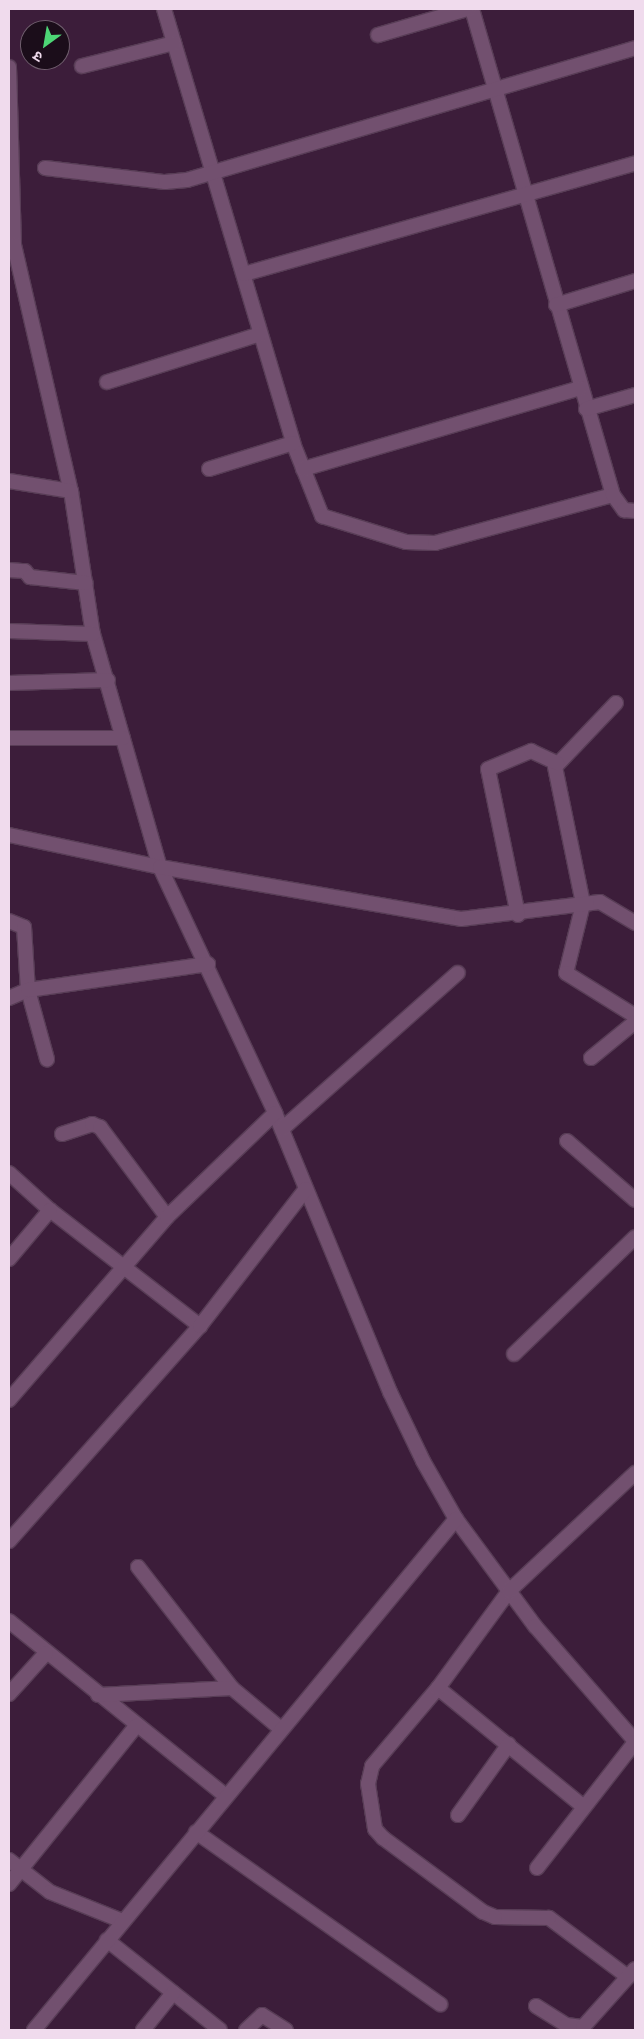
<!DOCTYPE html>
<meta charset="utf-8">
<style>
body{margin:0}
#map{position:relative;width:644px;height:2039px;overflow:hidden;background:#3c1d3a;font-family:"Crimson Pro","Noto Sans Devanagari",serif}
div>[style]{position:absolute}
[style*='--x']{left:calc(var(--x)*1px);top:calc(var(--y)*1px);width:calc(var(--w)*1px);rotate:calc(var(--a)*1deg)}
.roads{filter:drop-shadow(1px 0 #583d56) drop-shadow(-1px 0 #583d56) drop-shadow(0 1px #583d56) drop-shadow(0 -1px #583d56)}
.minor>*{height:14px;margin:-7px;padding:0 7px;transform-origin:7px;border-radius:7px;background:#72506f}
span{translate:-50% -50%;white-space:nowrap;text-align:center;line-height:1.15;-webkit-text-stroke:4px #1b0d1a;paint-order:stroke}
.frame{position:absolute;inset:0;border:10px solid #f0dbed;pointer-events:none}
.north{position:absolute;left:20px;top:20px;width:50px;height:50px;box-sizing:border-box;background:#1b0d1a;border:1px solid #705f6e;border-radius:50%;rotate:212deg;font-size:14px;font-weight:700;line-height:20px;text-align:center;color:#f0dbed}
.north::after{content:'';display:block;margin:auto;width:18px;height:22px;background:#4dd676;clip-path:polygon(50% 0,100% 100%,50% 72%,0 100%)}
</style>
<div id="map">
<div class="roads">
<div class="minor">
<i style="--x:164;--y:9;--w:453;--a:73.4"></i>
<i style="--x:293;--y:443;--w:79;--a:68.3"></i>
<i style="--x:322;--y:516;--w:88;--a:17.2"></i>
<i style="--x:406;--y:542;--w:29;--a:2"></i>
<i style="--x:435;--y:543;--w:184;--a:-15.1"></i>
<i style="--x:472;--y:9;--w:506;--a:73.82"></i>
<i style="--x:613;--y:495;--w:19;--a:54"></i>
<i style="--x:624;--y:510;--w:11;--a:5"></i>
<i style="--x:378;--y:35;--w:93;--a:-16.3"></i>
<i style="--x:82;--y:66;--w:95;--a:-14"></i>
<i style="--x:9;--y:67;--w:178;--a:88.4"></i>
<i style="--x:14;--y:245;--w:253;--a:77"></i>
<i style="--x:71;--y:491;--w:145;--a:81.3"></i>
<i style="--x:93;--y:634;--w:242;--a:74"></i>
<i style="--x:160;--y:867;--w:272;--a:64.9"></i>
<i style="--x:275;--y:1113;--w:302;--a:67.6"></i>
<i style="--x:390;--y:1392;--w:76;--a:64.4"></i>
<i style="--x:423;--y:1461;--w:67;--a:60.4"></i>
<i style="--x:456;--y:1519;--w:133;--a:53.6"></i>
<i style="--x:535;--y:1626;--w:152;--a:49"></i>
<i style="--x:45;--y:168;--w:121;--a:6.7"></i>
<i style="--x:165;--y:182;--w:22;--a:-5"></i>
<i style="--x:187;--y:180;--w:467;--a:-16.4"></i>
<i style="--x:244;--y:274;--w:406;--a:-15.8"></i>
<i style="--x:556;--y:305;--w:83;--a:-16.9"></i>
<i style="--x:107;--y:382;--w:160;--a:-17.4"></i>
<i style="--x:586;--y:409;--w:51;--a:-15.9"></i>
<i style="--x:209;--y:469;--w:88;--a:-17.2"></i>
<i style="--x:303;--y:469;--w:289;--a:-16.3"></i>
<i style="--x:9;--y:481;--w:63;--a:9.2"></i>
<i style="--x:9;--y:570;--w:16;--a:4"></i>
<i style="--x:25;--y:571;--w:8;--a:50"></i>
<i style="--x:30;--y:577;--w:56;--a:6.1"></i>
<i style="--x:9;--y:631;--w:84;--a:2"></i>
<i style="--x:9;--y:683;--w:99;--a:-1.7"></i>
<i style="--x:616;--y:703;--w:88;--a:133.6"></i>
<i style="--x:555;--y:767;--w:140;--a:78.4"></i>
<i style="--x:583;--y:904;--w:71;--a:103.8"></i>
<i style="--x:566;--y:973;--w:81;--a:31.9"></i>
<i style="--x:9;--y:738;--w:114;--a:0"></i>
<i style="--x:9;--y:835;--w:154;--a:12"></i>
<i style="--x:160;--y:867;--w:305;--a:9.8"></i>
<i style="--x:461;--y:919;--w:140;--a:-7"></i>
<i style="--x:600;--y:902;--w:41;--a:31"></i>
<i style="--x:518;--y:915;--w:149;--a:-101.6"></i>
<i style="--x:488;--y:769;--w:47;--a:-22.7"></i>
<i style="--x:531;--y:751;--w:29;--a:25"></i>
<i style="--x:9;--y:921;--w:16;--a:22"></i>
<i style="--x:24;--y:927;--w:63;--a:86.4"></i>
<i style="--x:28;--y:990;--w:72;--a:74.6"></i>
<i style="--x:9;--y:998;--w:21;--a:-23"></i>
<i style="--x:28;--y:990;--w:182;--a:-8.2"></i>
<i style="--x:591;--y:1058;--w:57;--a:-39.3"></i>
<i style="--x:282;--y:1129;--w:235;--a:-41.6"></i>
<i style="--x:62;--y:1134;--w:32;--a:-18"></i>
<i style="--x:92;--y:1124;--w:9;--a:21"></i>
<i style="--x:100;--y:1127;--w:112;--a:53.3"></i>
<i style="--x:567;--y:1141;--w:90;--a:40.9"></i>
<i style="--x:9;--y:1173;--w:55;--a:42.1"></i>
<i style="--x:50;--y:1210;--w:190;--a:37.7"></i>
<i style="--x:9;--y:1259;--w:64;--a:-50.1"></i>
<i style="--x:514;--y:1354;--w:168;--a:-44"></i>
<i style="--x:9;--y:1400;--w:242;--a:-49.2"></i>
<i style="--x:167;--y:1217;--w:150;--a:-43.9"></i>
<i style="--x:9;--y:1541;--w:288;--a:-48.4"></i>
<i style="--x:200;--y:1326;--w:173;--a:-52.3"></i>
<i style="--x:138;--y:1567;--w:153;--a:52.2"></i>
<i style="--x:232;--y:1688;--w:64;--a:39.9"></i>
<i style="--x:9;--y:1621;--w:279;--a:38.9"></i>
<i style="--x:438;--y:1688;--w:188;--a:39.2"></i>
<i style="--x:9;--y:1694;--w:55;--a:-47.9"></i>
<i style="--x:98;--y:1695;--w:134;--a:-3"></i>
<i style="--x:458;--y:1815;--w:87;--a:-54.3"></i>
<i style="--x:196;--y:1832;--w:299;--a:35.2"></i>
<i style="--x:9;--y:1860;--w:52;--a:38"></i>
<i style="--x:50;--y:1892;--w:78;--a:21.9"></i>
<i style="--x:537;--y:1868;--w:160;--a:-52.1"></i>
<i style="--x:9;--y:1884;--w:203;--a:-51.2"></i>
<i style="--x:107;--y:1940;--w:144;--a:38.5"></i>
<i style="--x:628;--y:1977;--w:99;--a:-143.2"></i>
<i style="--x:549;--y:1918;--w:54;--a:-178.9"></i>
<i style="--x:495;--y:1917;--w:13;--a:-157"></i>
<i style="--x:483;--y:1912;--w:124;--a:-143.5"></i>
<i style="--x:383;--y:1838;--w:12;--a:-132"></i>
<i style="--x:375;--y:1829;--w:46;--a:-98.8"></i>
<i style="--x:368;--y:1784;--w:18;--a:-77"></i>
<i style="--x:372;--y:1766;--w:102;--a:-49.8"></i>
<i style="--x:438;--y:1688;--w:120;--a:-53.8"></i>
<i style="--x:509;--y:1591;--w:173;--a:-43.1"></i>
<i style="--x:536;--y:2006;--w:36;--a:32"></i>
<i style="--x:566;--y:2025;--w:17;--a:7"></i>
<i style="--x:583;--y:2027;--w:78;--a:-48.1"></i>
<i style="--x:34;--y:2030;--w:663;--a:-50.45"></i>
<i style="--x:143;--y:2030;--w:48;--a:-51"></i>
<i style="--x:246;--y:2030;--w:22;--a:-43"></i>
<i style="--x:262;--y:2015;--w:28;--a:32"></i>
</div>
</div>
<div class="frame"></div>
<div class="north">उ</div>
</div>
